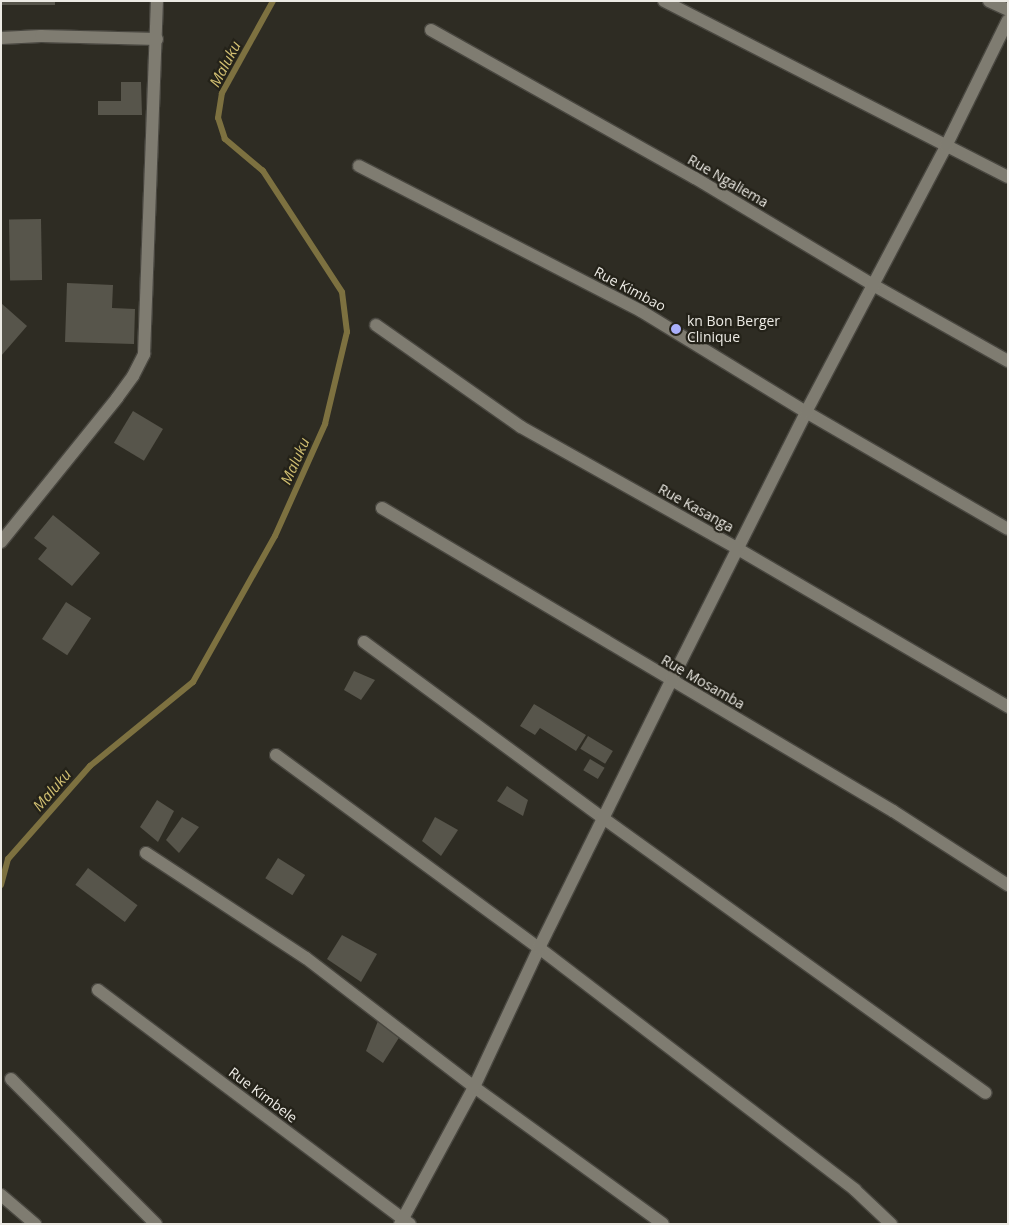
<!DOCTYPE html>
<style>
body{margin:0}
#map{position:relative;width:1009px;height:1225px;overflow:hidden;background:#2e2c23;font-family:"Open Sans",sans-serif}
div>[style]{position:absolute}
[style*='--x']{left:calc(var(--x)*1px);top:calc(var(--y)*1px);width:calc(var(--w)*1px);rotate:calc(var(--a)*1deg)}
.stream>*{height:6px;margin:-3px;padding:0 3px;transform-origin:3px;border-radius:3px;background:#7d7140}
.building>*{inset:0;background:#57554b;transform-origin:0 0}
.roads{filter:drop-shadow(1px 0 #494740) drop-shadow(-1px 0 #494740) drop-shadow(0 1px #494740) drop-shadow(0 -1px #494740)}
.minor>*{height:12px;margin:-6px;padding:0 6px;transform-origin:6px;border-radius:6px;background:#7f7c71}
.dots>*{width:14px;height:14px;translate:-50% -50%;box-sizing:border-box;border:2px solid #242219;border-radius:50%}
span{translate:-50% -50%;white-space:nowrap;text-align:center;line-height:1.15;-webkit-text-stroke:4.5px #242219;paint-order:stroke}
.street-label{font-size:14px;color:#eceae4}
.poi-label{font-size:14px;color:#eceae4}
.left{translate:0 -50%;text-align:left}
.water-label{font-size:15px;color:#d0be71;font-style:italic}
.frame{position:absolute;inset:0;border:2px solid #eceae4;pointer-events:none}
</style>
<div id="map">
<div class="stream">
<i style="--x:1;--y:885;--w:27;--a:-75"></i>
<i style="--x:8;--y:859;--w:124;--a:-48.6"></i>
<i style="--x:90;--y:766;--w:133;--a:-39.2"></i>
<i style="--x:193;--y:682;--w:167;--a:-60.7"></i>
<i style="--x:275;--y:536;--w:123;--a:-65.9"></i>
<i style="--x:325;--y:424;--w:95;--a:-76.6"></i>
<i style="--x:347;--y:332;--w:40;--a:-97.1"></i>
<i style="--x:342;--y:292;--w:145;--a:-123.1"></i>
<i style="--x:263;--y:171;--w:50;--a:-139.9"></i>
<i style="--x:225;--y:139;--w:22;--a:-108"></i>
<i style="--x:218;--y:118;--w:25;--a:-81"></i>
<i style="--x:222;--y:93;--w:105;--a:-61"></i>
</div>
<div class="building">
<i style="left:1px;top:1px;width:54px;height:4px"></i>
<i style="clip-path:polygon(121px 82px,141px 82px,142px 115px,98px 115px,98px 101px,121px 101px)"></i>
<i style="left:41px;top:219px;width:61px;height:32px;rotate:89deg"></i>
<i style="clip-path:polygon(67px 283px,113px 285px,112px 308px,135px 309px,134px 344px,65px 342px)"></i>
<i style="clip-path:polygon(1px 303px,27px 326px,1px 356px)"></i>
<i style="left:133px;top:411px;width:35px;height:37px;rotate:31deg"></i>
<i style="clip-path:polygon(53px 515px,100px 553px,72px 586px,38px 559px,47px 548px,34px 538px)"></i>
<i style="left:66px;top:602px;width:30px;height:44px;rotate:33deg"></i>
<i style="clip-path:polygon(354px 671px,375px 680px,361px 700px,344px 690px)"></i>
<i style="clip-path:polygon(534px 704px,586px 735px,576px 751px,540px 728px,535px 735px,520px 726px)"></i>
<i style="left:588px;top:736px;width:29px;height:15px;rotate:31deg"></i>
<i style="left:590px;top:759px;width:17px;height:13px;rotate:31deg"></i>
<i style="clip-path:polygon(507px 786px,528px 800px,523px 816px,497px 801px)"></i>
<i style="clip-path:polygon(157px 800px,174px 811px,158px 842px,140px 827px)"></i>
<i style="clip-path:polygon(182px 817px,199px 827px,179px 853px,166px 840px)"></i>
<i style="clip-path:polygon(435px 817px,458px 830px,441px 856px,422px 841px)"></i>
<i style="left:278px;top:858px;width:32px;height:24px;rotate:32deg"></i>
<i style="left:88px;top:868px;width:62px;height:21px;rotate:37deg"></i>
<i style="clip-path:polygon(342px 935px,377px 954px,361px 982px,327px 959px)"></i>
<i style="clip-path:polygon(378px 1021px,400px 1036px,383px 1063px,366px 1051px)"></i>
</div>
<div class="roads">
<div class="minor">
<i style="--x:664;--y:1;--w:386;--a:27.1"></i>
<i style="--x:989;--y:1;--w:21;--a:25"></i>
<i style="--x:431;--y:30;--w:303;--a:29.3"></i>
<i style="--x:695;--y:178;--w:208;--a:31"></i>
<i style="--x:873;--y:285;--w:155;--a:29.4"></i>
<i style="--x:1;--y:38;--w:40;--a:-2.9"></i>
<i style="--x:41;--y:36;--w:116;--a:1.5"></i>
<i style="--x:359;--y:166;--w:317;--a:27.2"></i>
<i style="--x:641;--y:311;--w:193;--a:31.5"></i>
<i style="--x:806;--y:412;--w:233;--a:30.1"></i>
<i style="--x:376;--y:325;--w:177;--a:35.1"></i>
<i style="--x:521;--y:427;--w:249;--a:29.3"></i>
<i style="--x:738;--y:549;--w:313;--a:30.3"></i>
<i style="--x:382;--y:508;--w:594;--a:30.67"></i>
<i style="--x:893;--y:811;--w:137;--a:32.8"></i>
<i style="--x:1;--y:542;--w:185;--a:-51.1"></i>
<i style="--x:117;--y:398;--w:27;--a:-54"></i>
<i style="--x:133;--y:376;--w:25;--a:-63"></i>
<i style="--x:144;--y:354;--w:353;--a:-87.9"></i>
<i style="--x:364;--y:642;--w:297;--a:36.4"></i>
<i style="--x:603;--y:818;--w:471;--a:35.7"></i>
<i style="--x:276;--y:755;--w:326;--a:36.3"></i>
<i style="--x:539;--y:948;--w:398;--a:37.4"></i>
<i style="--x:855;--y:1190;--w:50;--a:43.4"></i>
<i style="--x:146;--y:853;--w:191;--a:33.3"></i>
<i style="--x:306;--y:958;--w:212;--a:37.5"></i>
<i style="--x:474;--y:1087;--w:233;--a:35.9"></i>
<i style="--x:98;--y:990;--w:390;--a:36.9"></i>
<i style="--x:11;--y:1079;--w:205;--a:45"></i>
<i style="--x:1;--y:1195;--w:45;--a:40.5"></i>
<i style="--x:400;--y:1224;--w:156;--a:-61.6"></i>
<i style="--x:474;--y:1087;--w:153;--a:-64.9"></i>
<i style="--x:539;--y:948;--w:298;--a:-63.7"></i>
<i style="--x:671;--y:681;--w:301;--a:-63.3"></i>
<i style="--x:806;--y:412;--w:301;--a:-62.2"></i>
<i style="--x:946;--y:146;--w:140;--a:-63.8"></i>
</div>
</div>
<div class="dots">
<i style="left:676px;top:329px;background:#aab0fb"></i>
</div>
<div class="street-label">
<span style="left:728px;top:181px;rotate:30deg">Rue Ngaliema</span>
<span style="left:630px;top:289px;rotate:28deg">Rue Kimbao</span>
<span style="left:696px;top:508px;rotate:29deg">Rue Kasanga</span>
<span style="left:703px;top:682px;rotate:30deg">Rue Mosamba</span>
<span style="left:263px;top:1095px;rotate:37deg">Rue Kimbele</span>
</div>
<div class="poi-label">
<span class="left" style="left:687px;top:329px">kn Bon Berger<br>Clinique</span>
</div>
<div class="water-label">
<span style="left:225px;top:64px;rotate:-62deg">Maluku</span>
<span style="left:295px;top:461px;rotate:-66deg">Maluku</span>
<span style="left:52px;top:790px;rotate:-49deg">Maluku</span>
</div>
<div class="frame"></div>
</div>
